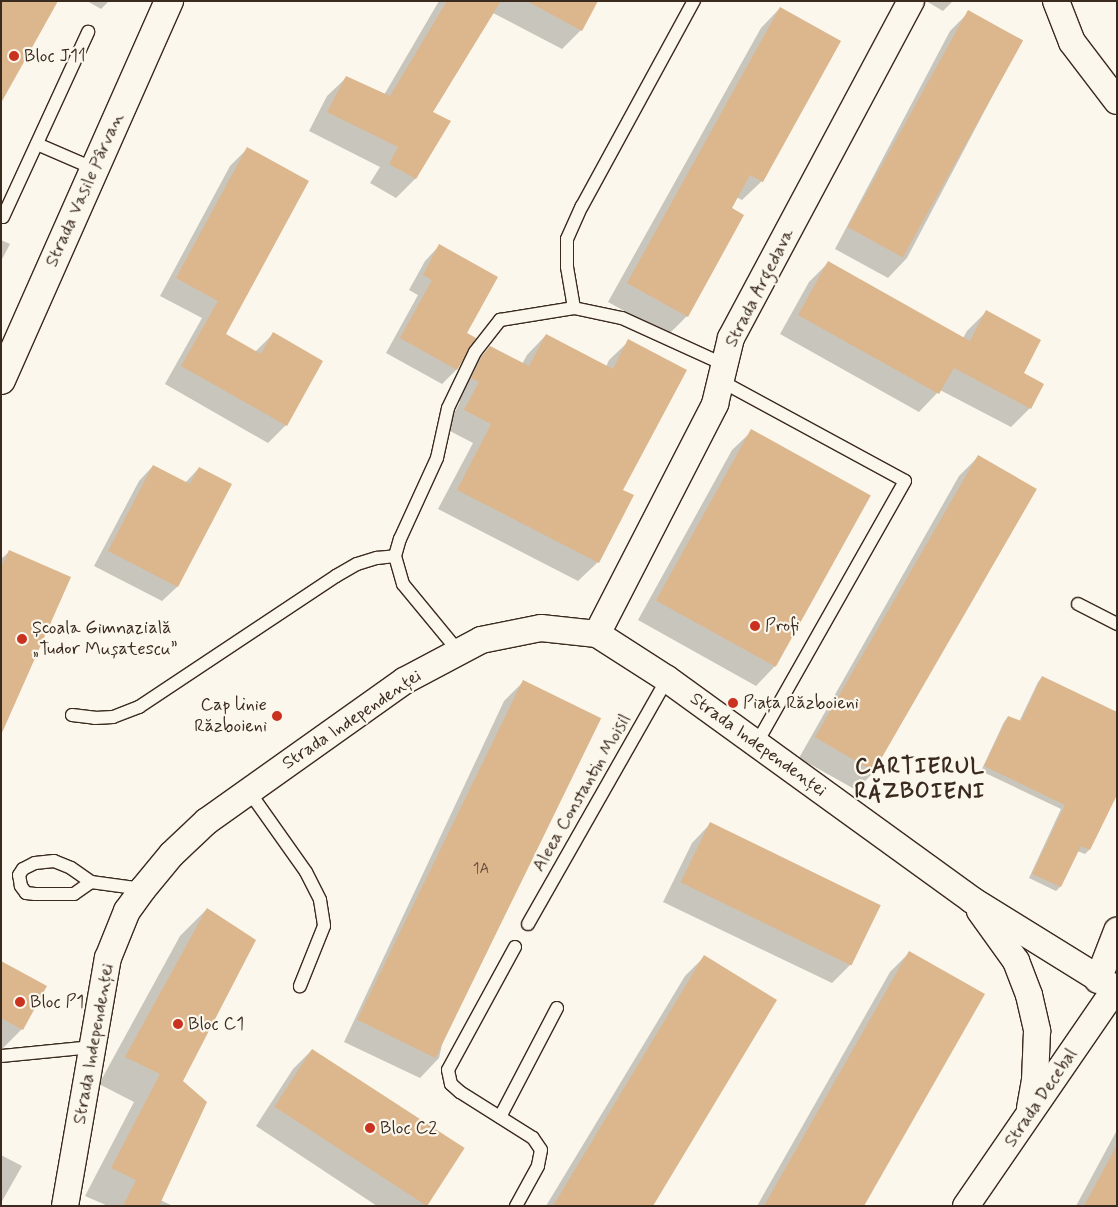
<!DOCTYPE html>
<meta charset="utf-8">
<style>
body{margin:0}
#map{position:relative;width:1118px;height:1207px;overflow:hidden;background:#fbf7ec;font-family:Mynerve,sans-serif}
div>[style]{position:absolute}
[style*='--x']{left:calc(var(--x)*1px);top:calc(var(--y)*1px);width:calc(var(--w)*1px);rotate:calc(var(--a)*1deg)}
.shadow>*{inset:0;background:#0003}
.building>*{inset:0;background:#dcb68d;transform-origin:0 0}
.roads{filter:drop-shadow(1px 0 #3b2a1e) drop-shadow(-1px 0 #3b2a1e) drop-shadow(0 1px #3b2a1e) drop-shadow(0 -1px #3b2a1e)}
.service>*{height:12px;margin:-6px;padding:0 6px;transform-origin:6px;border-radius:6px;background:#fbf7ec}
.minor>*{height:26px;margin:-13px;padding:0 13px;transform-origin:13px;border-radius:13px;background:#fbf7ec}
.primary>*{height:28px;margin:-14px;padding:0 14px;transform-origin:14px;border-radius:14px;background:#fbf7ec}
.dots>*{width:14px;height:14px;translate:-50% -50%;box-sizing:border-box;border:2px solid #fbf7ec;border-radius:50%}
span{translate:-50% -50%;white-space:nowrap;text-align:center;line-height:1.15;-webkit-text-stroke:4.5px #fbf7ec;paint-order:stroke}
.number-label{font-size:15px;color:#634d3a}
.number-label span{-webkit-text-stroke-width:0}
.poi-label{font-size:18px;color:#3b2a1e}
.left{translate:0 -50%;text-align:left}
.right{translate:-100% -50%;text-align:right}
.street-label{font-size:18px;color:#3b2a1e}
.district-label{font-size:22px;color:#3b2a1e;font-weight:700;letter-spacing:1px}
.frame{position:absolute;inset:0;border:2px solid #3b2a1e;pointer-events:none}
</style>
<div id="map">
<div class="shadow">
<i style="clip-path:polygon(87px 1px,109px 1px,101px 9px)"></i>
<i style="clip-path:polygon(439px 1px,596px 1px,581px 30px,562px 49px,493px 13px,432px 113px,449px 122px,415px 179px,396px 198px,370px 183px,380px 167px,309px 131px,327px 96px,347px 77px,384px 95px)"></i>
<i style="clip-path:polygon(926px 1px,953px 1px,943px 11px)"></i>
<i style="clip-path:polygon(780px 8px,762px 181px,742px 200px,736px 197px,687px 316px,668px 335px,608px 302px,761px 28px)"></i>
<i style="clip-path:polygon(969px 12px,1022px 40px,907px 258px,888px 278px,835px 249px,950px 31px)"></i>
<i style="clip-path:polygon(247px 149px,225px 334px,255px 352px,273px 334px,322px 362px,286px 425px,268px 443px,165px 384px,202px 318px,160px 296px,230px 166px)"></i>
<i style="clip-path:polygon(1px 240px,10px 244px,1px 261px)"></i>
<i style="clip-path:polygon(439px 246px,466px 334px,456px 370px,442px 384px,386px 353px,418px 295px,409px 290px,425px 261px)"></i>
<i style="clip-path:polygon(828px 263px,963px 338px,967px 331px,986px 312px,1022px 374px,1030px 408px,1011px 427px,940px 390px,919px 412px,780px 334px,809px 282px)"></i>
<i style="clip-path:polygon(546px 335px,606px 367px,609px 360px,629px 341px,622px 490px,598px 562px,578px 581px,438px 509px,473px 443px,446px 429px,460px 402px,453px 398px,471px 366px,491px 347px,522px 364px,527px 355px)"></i>
<i style="clip-path:polygon(752px 431px,775px 666px,756px 686px,638px 620px,732px 450px)"></i>
<i style="clip-path:polygon(978px 457px,875px 771px,856px 790px,799px 758px,959px 476px)"></i>
<i style="clip-path:polygon(153px 466px,185px 483px,199px 468px,230px 485px,177px 587px,162px 601px,94px 566px,139px 481px)"></i>
<i style="clip-path:polygon(10px 551px,1px 715px,1px 559px)"></i>
<i style="clip-path:polygon(1042px 677px,1115px 712px,1117px 708px,1117px 792px,1089px 850px,1085px 854px,1077px 851px,1060px 887px,1056px 891px,1029px 878px,1061px 809px,981px 771px,1004px 722px,1008px 717px,1019px 722px,1038px 682px)"></i>
<i style="clip-path:polygon(523px 682px,439px 1058px,420px 1078px,344px 1042px,504px 701px)"></i>
<i style="clip-path:polygon(711px 823px,851px 964px,832px 983px,663px 902px,692px 843px)"></i>
<i style="clip-path:polygon(207px 909px,160px 1200px,173px 1206px,108px 1206px,85px 1196px,134px 1102px,99px 1084px,180px 936px)"></i>
<i style="clip-path:polygon(910px 952px,863px 1206px,757px 1206px,890px 972px)"></i>
<i style="clip-path:polygon(704px 957px,652px 1206px,546px 1206px,685px 976px)"></i>
<i style="clip-path:polygon(1px 963px,22px 1029px,1px 1050px)"></i>
<i style="clip-path:polygon(312px 1050px,463px 1149px,426px 1206px,377px 1206px,256px 1126px,293px 1069px)"></i>
<i style="clip-path:polygon(1117px 1130px,1117px 1206px,1076px 1206px)"></i>
<i style="clip-path:polygon(1px 1155px,22px 1166px,1px 1203px)"></i>
</div>
<div class="building">
<i style="clip-path:polygon(1px 1px,58px 1px,1px 103px)"></i>
<i style="clip-path:polygon(447px 1px,501px 1px,433px 112px,451px 121px,416px 179px,389px 164px,398px 147px,327px 112px,346px 76px,390px 96px)"></i>
<i style="clip-path:polygon(527px 1px,598px 1px,582px 31px)"></i>
<i style="clip-path:polygon(780px 7px,841px 41px,763px 182px,750px 175px,732px 208px,744px 215px,688px 317px,627px 283px)"></i>
<i style="left:968px;top:10px;width:63px;height:248px;rotate:29deg"></i>
<i style="clip-path:polygon(247px 147px,309px 181px,226px 334px,261px 354px,273px 332px,323px 361px,287px 426px,181px 366px,218px 301px,176px 278px)"></i>
<i style="clip-path:polygon(439px 244px,498px 277px,467px 333px,476px 338px,457px 370px,400px 338px,432px 280px,423px 275px)"></i>
<i style="clip-path:polygon(828px 261px,970px 341px,986px 310px,1041px 340px,1024px 373px,1044px 384px,1031px 409px,954px 368px,939px 394px,798px 315px)"></i>
<i style="clip-path:polygon(546px 334px,613px 369px,628px 339px,687px 370px,623px 490px,634px 495px,599px 563px,457px 490px,491px 424px,464px 410px,479px 382px,471px 378px,482px 356px,490px 346px,529px 366px)"></i>
<i style="left:751px;top:429px;width:137px;height:196px;rotate:29deg"></i>
<i style="left:978px;top:455px;width:68px;height:326px;rotate:30deg"></i>
<i style="clip-path:polygon(153px 465px,190px 484px,199px 467px,232px 484px,178px 587px,108px 551px)"></i>
<i style="clip-path:polygon(9px 550px,71px 577px,1px 735px,1px 568px)"></i>
<i style="clip-path:polygon(1042px 676px,1117px 712px,1117px 795px,1090px 850px,1081px 846px,1061px 887px,1032px 874px,1065px 805px,984px 766px,1008px 716px,1021px 721px)"></i>
<i style="left:523px;top:680px;width:87px;height:378px;rotate:26deg"></i>
<i style="left:710px;top:822px;width:190px;height:67px;rotate:26deg"></i>
<i style="clip-path:polygon(207px 908px,256px 940px,183px 1081px,207px 1102px,159px 1206px,123px 1206px,136px 1180px,111px 1168px,160px 1074px,125px 1057px)"></i>
<i style="clip-path:polygon(909px 951px,985px 994px,864px 1206px,764px 1206px)"></i>
<i style="clip-path:polygon(704px 955px,777px 1000px,653px 1206px,553px 1206px)"></i>
<i style="clip-path:polygon(1px 961px,47px 986px,23px 1030px,1px 1018px)"></i>
<i style="left:312px;top:1049px;width:182px;height:69px;rotate:33deg"></i>
<i style="clip-path:polygon(1117px 1145px,1117px 1206px,1084px 1206px)"></i>
</div>
<div class="roads">
<div class="service">
<i style="--x:37;--y:144;--w:63;--a:23.3"></i>
<i style="--x:3;--y:217;--w:204;--a:-65.3"></i>
<i style="--x:574;--y:308;--w:42;--a:-99.7"></i>
<i style="--x:567;--y:267;--w:28;--a:-90"></i>
<i style="--x:567;--y:239;--w:36;--a:-66"></i>
<i style="--x:582;--y:206;--w:234;--a:-61.4"></i>
<i style="--x:721;--y:381;--w:209;--a:28.5"></i>
<i style="--x:905;--y:481;--w:302;--a:119.5"></i>
<i style="--x:1078;--y:604;--w:44;--a:27.1"></i>
<i style="--x:459;--y:652;--w:88;--a:-129.5"></i>
<i style="--x:403;--y:584;--w:29;--a:-106"></i>
<i style="--x:395;--y:556;--w:18;--a:-74"></i>
<i style="--x:400;--y:539;--w:89;--a:-65.4"></i>
<i style="--x:437;--y:458;--w:51;--a:-77.6"></i>
<i style="--x:448;--y:408;--w:62;--a:-64.3"></i>
<i style="--x:475;--y:352;--w:41;--a:-52"></i>
<i style="--x:500;--y:320;--w:75;--a:-9.2"></i>
<i style="--x:574;--y:308;--w:49;--a:11.8"></i>
<i style="--x:622;--y:318;--w:113;--a:24.5"></i>
<i style="--x:72;--y:715;--w:23;--a:7"></i>
<i style="--x:95;--y:718;--w:18;--a:-3"></i>
<i style="--x:113;--y:717;--w:28;--a:-21"></i>
<i style="--x:139;--y:707;--w:237;--a:-33.6"></i>
<i style="--x:336;--y:576;--w:24;--a:-30"></i>
<i style="--x:357;--y:564;--w:21;--a:-17"></i>
<i style="--x:377;--y:558;--w:18;--a:-6"></i>
<i style="--x:248;--y:790;--w:100;--a:54.7"></i>
<i style="--x:306;--y:872;--w:31;--a:63"></i>
<i style="--x:320;--y:900;--w:26;--a:81"></i>
<i style="--x:324;--y:926;--w:65;--a:111.8"></i>
<i style="--x:91;--y:882;--w:21;--a:145"></i>
<i style="--x:74;--y:894;--w:39;--a:180"></i>
<i style="--x:35;--y:894;--w:9;--a:-174"></i>
<i style="--x:26;--y:893;--w:9;--a:-126"></i>
<i style="--x:21;--y:886;--w:11;--a:-100"></i>
<i style="--x:19;--y:875;--w:7;--a:-56"></i>
<i style="--x:23;--y:869;--w:13;--a:-27"></i>
<i style="--x:35;--y:863;--w:19;--a:-6"></i>
<i style="--x:54;--y:861;--w:18;--a:22"></i>
<i style="--x:71;--y:868;--w:24;--a:35"></i>
<i style="--x:91;--y:882;--w:52;--a:7.7"></i>
<i style="--x:528;--y:924;--w:282;--a:-60.4"></i>
<i style="--x:515;--y:947;--w:140;--a:118.6"></i>
<i style="--x:448;--y:1070;--w:14;--a:78"></i>
<i style="--x:451;--y:1084;--w:12;--a:42"></i>
<i style="--x:460;--y:1092;--w:86;--a:32.2"></i>
<i style="--x:533;--y:1138;--w:14;--a:56"></i>
<i style="--x:541;--y:1150;--w:16;--a:101"></i>
<i style="--x:538;--y:1166;--w:46;--a:118.8"></i>
<i style="--x:1;--y:1056;--w:91;--a:-5.6"></i>
<i style="--x:500;--y:1117;--w:123;--a:-62.4"></i>
</div>
<div class="minor">
<i style="--x:1056;--y:1;--w:44;--a:68.7"></i>
<i style="--x:1072;--y:42;--w:74;--a:52.7"></i>
<i style="--x:597;--y:634;--w:259;--a:-62.8"></i>
<i style="--x:715;--y:404;--w:68;--a:-76.4"></i>
<i style="--x:731;--y:338;--w:382;--a:-61.9"></i>
<i style="--x:980;--y:911;--w:62;--a:54.2"></i>
<i style="--x:1016;--y:961;--w:36;--a:69"></i>
<i style="--x:1029;--y:995;--w:37;--a:77"></i>
<i style="--x:1037;--y:1031;--w:49;--a:92.3"></i>
<i style="--x:1035;--y:1080;--w:29;--a:100"></i>
<i style="--x:1098;--y:980;--w:53;--a:-68.8"></i>
<i style="--x:65;--y:1206;--w:252;--a:-80.2"></i>
<i style="--x:108;--y:958;--w:51;--a:-68"></i>
<i style="--x:127;--y:911;--w:27;--a:-54"></i>
<i style="--x:143;--y:889;--w:45;--a:-50.4"></i>
<i style="--x:172;--y:854;--w:48;--a:-43.3"></i>
<i style="--x:207;--y:821;--w:242;--a:-35.4"></i>
<i style="--x:404;--y:681;--w:87;--a:-28"></i>
<i style="--x:481;--y:640;--w:61;--a:-11.3"></i>
<i style="--x:541;--y:628;--w:56;--a:6.1"></i>
<i style="--x:597;--y:634;--w:83;--a:32.7"></i>
<i style="--x:667;--y:679;--w:377;--a:35.9"></i>
<i style="--x:972;--y:900;--w:171;--a:31.8"></i>
<i style="--x:966;--y:1206;--w:263;--a:-55.5"></i>
</div>
<div class="primary">
<i style="--x:1;--y:380;--w:415;--a:-66.1"></i>
</div>
</div>
<div class="dots">
<i style="left:14px;top:56px;background:#c8321e"></i>
<i style="left:755px;top:626px;background:#c8321e"></i>
<i style="left:22px;top:639px;background:#c8321e"></i>
<i style="left:733px;top:703px;background:#c8321e"></i>
<i style="left:277px;top:716px;background:#c8321e"></i>
<i style="left:20px;top:1002px;background:#c8321e"></i>
<i style="left:178px;top:1024px;background:#c8321e"></i>
<i style="left:370px;top:1128px;background:#c8321e"></i>
</div>
<div class="number-label">
<span style="left:481px;top:870px">1A</span>
</div>
<div class="poi-label">
<span class="left" style="left:24px;top:56px">Bloc J11</span>
<span class="left" style="left:765px;top:626px">Profi</span>
<span class="left" style="left:32px;top:639px">Școala Gimnazială<br>„Tudor Mușatescu”</span>
<span class="left" style="left:743px;top:703px">Piața Războieni</span>
<span class="right" style="left:267px;top:716px">Cap linie<br>Războieni</span>
<span class="left" style="left:30px;top:1002px">Bloc P1</span>
<span class="left" style="left:188px;top:1024px">Bloc C1</span>
<span class="left" style="left:380px;top:1128px">Bloc C2</span>
</div>
<div class="street-label">
<span style="left:85px;top:190px;rotate:-66deg">Strada Vasile Pârvan</span>
<span style="left:760px;top:288px;rotate:-63deg">Strada Argedava</span>
<span style="left:352px;top:720px;rotate:-34deg">Strada Independenței</span>
<span style="left:758px;top:745px;rotate:36deg">Strada Independenței</span>
<span style="left:582px;top:793px;rotate:-60deg">Aleea Constantin Moisil</span>
<span style="left:94px;top:1044px;rotate:-80deg">Strada Independenței</span>
<span style="left:1041px;top:1098px;rotate:-56deg">Strada Decebal</span>
</div>
<div class="district-label">
<span style="left:920px;top:780px">CARTIERUL<br>RĂZBOIENI</span>
</div>
<div class="frame"></div>
</div>
